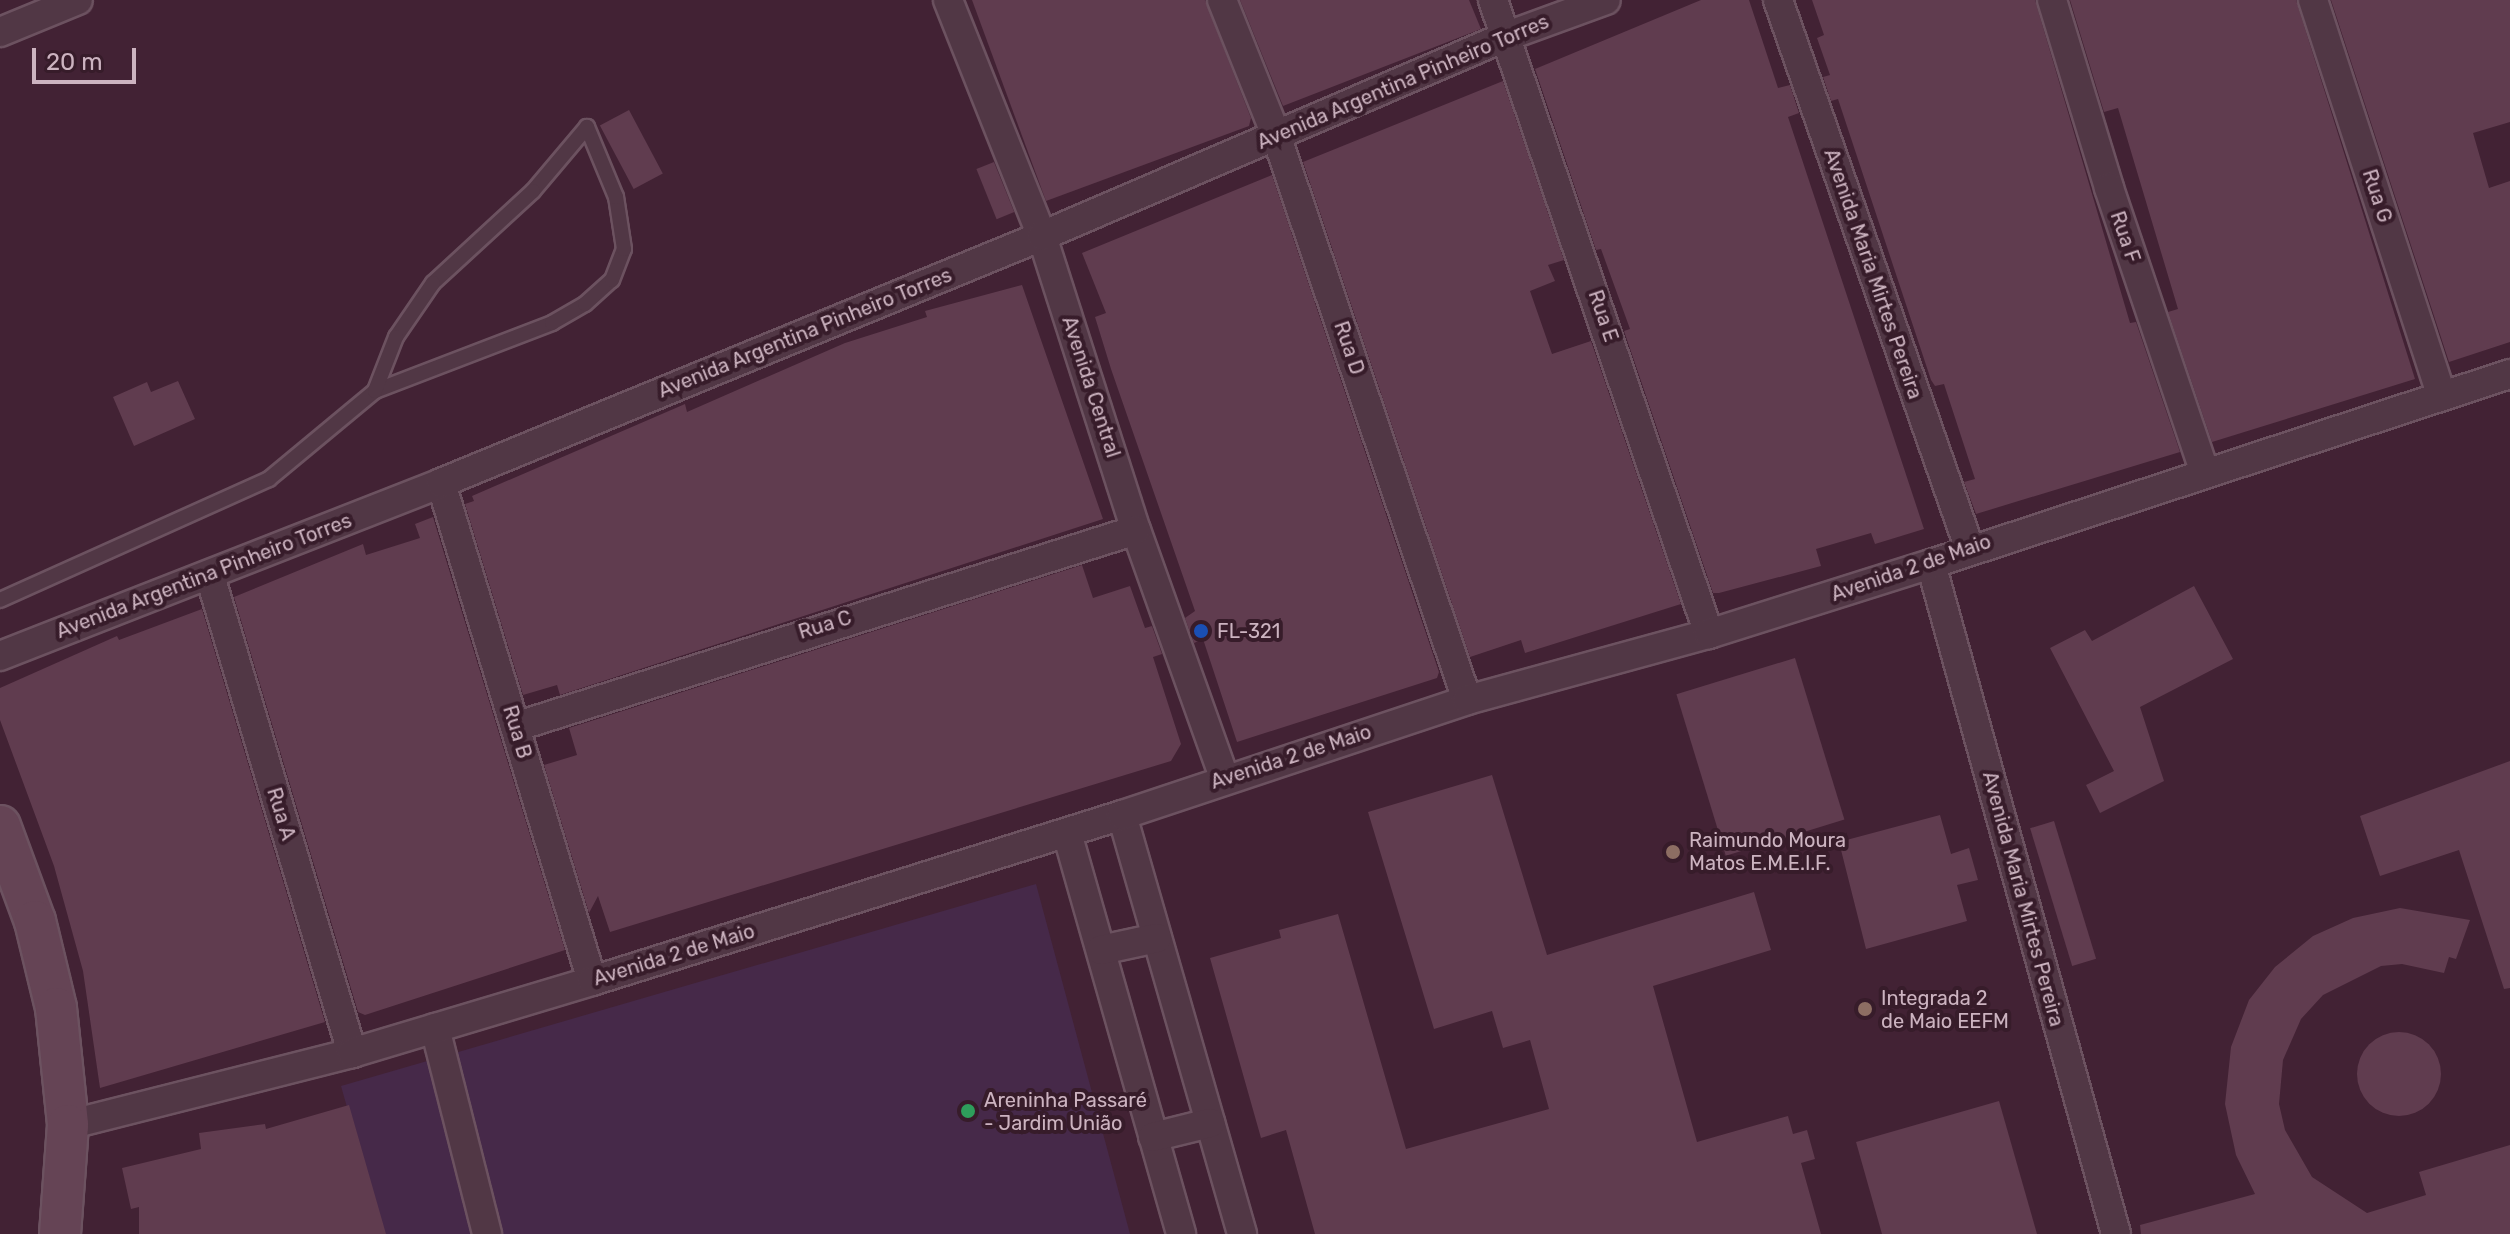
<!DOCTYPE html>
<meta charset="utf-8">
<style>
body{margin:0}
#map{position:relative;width:2510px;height:1234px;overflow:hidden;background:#422234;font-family:Rubik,sans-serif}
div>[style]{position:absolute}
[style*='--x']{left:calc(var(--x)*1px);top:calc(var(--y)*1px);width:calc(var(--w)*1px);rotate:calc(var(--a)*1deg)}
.green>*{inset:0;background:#462949}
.building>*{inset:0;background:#603c4f;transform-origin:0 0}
.round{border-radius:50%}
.roads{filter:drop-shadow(2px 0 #6c5260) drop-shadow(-2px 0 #6c5260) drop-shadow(0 2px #6c5260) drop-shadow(0 -2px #6c5260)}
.lane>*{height:14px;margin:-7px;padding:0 7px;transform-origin:7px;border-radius:7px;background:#513745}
.street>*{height:28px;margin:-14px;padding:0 14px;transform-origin:14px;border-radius:14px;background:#513745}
.secondary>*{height:40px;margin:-20px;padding:0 20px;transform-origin:20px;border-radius:20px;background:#654455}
.dots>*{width:22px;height:22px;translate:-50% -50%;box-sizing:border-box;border:4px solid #371c2a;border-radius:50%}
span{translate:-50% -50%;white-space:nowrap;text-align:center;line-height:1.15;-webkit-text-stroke:8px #371c2a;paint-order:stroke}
.street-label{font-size:20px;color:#ccb3c0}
.poi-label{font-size:20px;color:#ccb3c0}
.left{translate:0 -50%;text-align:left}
.scale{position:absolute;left:32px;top:48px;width:104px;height:36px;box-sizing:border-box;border:4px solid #ccb3c0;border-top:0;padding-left:10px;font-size:24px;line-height:28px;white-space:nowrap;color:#ccb3c0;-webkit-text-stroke:6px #371c2a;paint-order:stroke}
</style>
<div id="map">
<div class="green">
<i style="clip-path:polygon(1036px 884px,1130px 1234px,383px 1234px,341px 1086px)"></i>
</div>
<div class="building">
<i style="clip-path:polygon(972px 0,1205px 0,1251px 118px,1249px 126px,1046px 201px)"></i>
<i style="clip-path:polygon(1240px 0,1469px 0,1481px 29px,1283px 106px)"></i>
<i style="clip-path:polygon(1701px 0,1749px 0,1778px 88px,1790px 85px,1799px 113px,1788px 117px,1924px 529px,1875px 544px,1871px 533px,1816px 549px,1821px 566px,1719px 593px,1713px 593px,1624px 331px,1630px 329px,1601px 249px,1596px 250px,1535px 69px)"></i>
<i style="clip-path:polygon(1812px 0,2035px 0,2130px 323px,2136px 322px,2180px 452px,1976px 514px,1964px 482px,1975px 479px,1944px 384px,1935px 386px,1931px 380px,1838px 99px,1831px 101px,1823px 77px,1830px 75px,1817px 38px,1824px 35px)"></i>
<i style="clip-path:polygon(2070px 0,2296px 0,2415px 379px,2212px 442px,2168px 312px,2178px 309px,2118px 108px,2104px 112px)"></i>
<i style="clip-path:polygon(2331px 0,2510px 0,2510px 122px,2473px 133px,2489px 188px,2510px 181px,2510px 342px,2449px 362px)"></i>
<i style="clip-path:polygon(1503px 81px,1564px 260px,1548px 265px,1555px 281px,1530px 291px,1552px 354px,1591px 341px,1681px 604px,1525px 653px,1521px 640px,1470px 657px,1303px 162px)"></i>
<i style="left:629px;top:110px;width:72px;height:33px;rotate:62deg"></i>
<i style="left:994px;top:162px;width:54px;height:19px;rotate:68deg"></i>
<i style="clip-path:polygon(1272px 175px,1439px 672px,1437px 678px,1237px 742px,1203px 639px,1194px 643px,1185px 618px,1195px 611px,1111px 369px,1095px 317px,1106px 313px,1082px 253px)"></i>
<i style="clip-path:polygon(1022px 285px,1103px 519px,560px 695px,557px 685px,523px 695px,465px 504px,474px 501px,472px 496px,685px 404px,687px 412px,845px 343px,927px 317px,925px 311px)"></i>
<i style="clip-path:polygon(178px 381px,195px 419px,134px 446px,113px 397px,147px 382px,151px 392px)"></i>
<i style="clip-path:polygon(433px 517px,565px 950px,365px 1015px,358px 1012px,234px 597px,363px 544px,366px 555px,420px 538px,415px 524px)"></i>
<i style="clip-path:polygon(1082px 565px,1093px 598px,1130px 586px,1145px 628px,1152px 626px,1162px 654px,1153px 657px,1181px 744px,1171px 761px,610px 932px,598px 896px,589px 913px,544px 765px,577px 755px,569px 728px)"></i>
<i style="clip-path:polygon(2194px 586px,2233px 659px,2140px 707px,2164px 781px,2100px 813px,2086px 785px,2114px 771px,2050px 648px,2085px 630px,2092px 641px)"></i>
<i style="clip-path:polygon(202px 609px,325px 1022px,100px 1088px,83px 971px,54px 866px,0 720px,0 688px,117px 636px,119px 640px)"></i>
<i style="left:1795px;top:658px;width:169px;height:124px;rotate:73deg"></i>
<i style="clip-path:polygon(2510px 761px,2510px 988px,2504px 989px,2459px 850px,2380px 876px,2360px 816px)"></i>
<i style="clip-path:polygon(1492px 775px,1547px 955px,1754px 892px,1771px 950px,1653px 986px,1697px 1142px,1788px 1116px,1793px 1134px,1807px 1130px,1815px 1159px,1801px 1163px,1821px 1234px,1315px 1234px,1286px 1130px,1261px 1138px,1210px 958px,1281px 938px,1279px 930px,1338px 914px,1406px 1149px,1549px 1109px,1530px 1040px,1503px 1048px,1492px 1011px,1434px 1029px,1368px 812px)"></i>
<i style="clip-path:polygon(1940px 815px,1951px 854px,1969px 848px,1978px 880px,1957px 885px,1967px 921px,1866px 949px,1839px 842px)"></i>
<i style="left:2054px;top:821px;width:144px;height:25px;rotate:73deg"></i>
<i style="clip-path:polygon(2400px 908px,2470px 920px,2456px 959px,2449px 957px,2444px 973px,2402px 964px,2381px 966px,2323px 995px,2301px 1019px,2283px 1060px,2279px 1104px,2285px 1130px,2312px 1177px,2367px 1213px,2426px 1195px,2419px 1172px,2510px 1145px,2510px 1234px,2141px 1234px,2140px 1225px,2255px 1194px,2236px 1155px,2225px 1104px,2231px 1047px,2249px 1000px,2275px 967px,2313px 936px,2353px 918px)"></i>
<i class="round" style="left:2357px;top:1032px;width:84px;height:84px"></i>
<i style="clip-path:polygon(1999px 1101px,2037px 1234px,1882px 1234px,1856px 1142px)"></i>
<i style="clip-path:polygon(349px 1105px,386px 1234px,139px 1234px,139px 1207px,131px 1209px,122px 1168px,201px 1149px,199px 1133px,265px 1124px,266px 1129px)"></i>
</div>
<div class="roads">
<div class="lane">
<i style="--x:0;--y:600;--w:295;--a:-24.2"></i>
<i style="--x:269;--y:479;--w:138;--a:-39.7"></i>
<i style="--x:375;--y:391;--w:190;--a:-21"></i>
<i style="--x:552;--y:323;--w:38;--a:-30"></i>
<i style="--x:585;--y:304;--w:36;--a:-42"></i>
<i style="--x:612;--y:280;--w:33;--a:-69"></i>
<i style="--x:624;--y:249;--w:53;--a:-98.7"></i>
<i style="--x:616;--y:197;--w:76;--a:-112.5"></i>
<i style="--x:587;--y:127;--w:84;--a:130.2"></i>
<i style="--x:533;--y:191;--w:136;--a:137.4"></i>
<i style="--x:433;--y:283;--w:65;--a:124.4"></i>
<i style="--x:396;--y:337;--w:58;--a:111.3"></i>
</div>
<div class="street">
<i style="--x:948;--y:0;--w:254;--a:68.3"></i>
<i style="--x:1042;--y:236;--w:309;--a:72.3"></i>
<i style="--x:1136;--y:530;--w:262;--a:70.4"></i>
<i style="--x:1222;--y:0;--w:145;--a:68.2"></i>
<i style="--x:1276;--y:135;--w:596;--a:71.32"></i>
<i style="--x:1493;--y:0;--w:670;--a:71.19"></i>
<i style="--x:1778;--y:0;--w:579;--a:70.75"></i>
<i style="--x:2052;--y:0;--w:196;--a:73.1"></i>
<i style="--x:2109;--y:188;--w:299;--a:71.4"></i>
<i style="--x:2313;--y:0;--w:413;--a:72"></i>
<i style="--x:0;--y:32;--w:84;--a:-22.3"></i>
<i style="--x:441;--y:483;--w:520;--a:73.13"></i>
<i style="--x:1931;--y:564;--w:695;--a:74.56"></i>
<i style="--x:210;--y:576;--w:498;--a:73.4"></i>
<i style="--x:0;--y:656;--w:474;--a:-21.4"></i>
<i style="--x:441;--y:483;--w:650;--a:-22.34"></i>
<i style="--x:1042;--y:236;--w:506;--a:-23.27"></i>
<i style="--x:1507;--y:36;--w:105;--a:-20"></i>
<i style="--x:515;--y:727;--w:651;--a:-17.6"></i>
<i style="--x:1122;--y:815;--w:436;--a:74"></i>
<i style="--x:1067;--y:833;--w:417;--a:74.1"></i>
<i style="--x:1101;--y:950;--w:57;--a:-12.1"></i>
<i style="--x:435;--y:1028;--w:212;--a:75.8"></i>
<i style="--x:68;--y:1125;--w:293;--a:-14.2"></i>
<i style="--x:352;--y:1053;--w:251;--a:-16.7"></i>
<i style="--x:592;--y:981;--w:555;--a:-17.39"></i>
<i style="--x:1122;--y:815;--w:364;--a:-18.4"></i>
<i style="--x:1467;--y:700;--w:251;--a:-15.3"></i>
<i style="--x:1709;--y:634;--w:233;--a:-17.5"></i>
<i style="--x:1931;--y:564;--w:609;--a:-18.17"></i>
<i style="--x:1153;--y:1137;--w:59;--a:-13.8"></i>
</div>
<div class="secondary">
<i style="--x:0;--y:826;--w:101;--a:69.8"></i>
<i style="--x:35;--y:921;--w:89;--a:76.4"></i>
<i style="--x:56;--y:1008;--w:118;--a:84.1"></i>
<i style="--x:68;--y:1125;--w:109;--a:94.2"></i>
</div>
</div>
<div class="dots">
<i style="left:1201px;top:631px;background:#1a4fb4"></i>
<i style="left:1673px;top:852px;background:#8d6e63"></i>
<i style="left:1865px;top:1009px;background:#8d6e63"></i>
<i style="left:968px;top:1111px;background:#2e9e5b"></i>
</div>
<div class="street-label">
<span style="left:1403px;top:82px;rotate:-23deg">Avenida Argentina Pinheiro Torres</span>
<span style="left:2377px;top:196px;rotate:72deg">Rua G</span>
<span style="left:2125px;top:237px;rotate:71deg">Rua F</span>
<span style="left:1873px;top:274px;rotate:71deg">Avenida Maria Mirtes Pereira</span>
<span style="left:1603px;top:316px;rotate:71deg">Rua E</span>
<span style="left:805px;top:333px;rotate:-22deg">Avenida Argentina Pinheiro Torres</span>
<span style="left:1349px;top:348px;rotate:71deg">Rua D</span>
<span style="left:1091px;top:387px;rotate:72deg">Avenida Central</span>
<span style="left:1911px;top:568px;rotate:-19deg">Avenida 2 de Maio</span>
<span style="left:204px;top:576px;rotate:-21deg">Avenida Argentina Pinheiro Torres</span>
<span style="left:825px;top:625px;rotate:-17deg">Rua C</span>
<span style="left:517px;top:732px;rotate:73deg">Rua B</span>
<span style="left:1291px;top:757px;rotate:-18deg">Avenida 2 de Maio</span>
<span style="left:281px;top:814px;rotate:73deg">Rua A</span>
<span style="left:2023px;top:899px;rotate:75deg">Avenida Maria Mirtes Pereira</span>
<span style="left:674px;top:955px;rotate:-17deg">Avenida 2 de Maio</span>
</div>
<div class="poi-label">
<span class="left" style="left:1217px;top:631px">FL-321</span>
<span class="left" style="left:1689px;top:852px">Raimundo Moura<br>Matos E.M.E.I.F.</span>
<span class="left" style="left:1881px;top:1010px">Integrada 2<br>de Maio EEFM</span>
<span class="left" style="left:984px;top:1112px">Areninha Passaré<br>- Jardim União</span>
</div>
<div class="scale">20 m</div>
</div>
